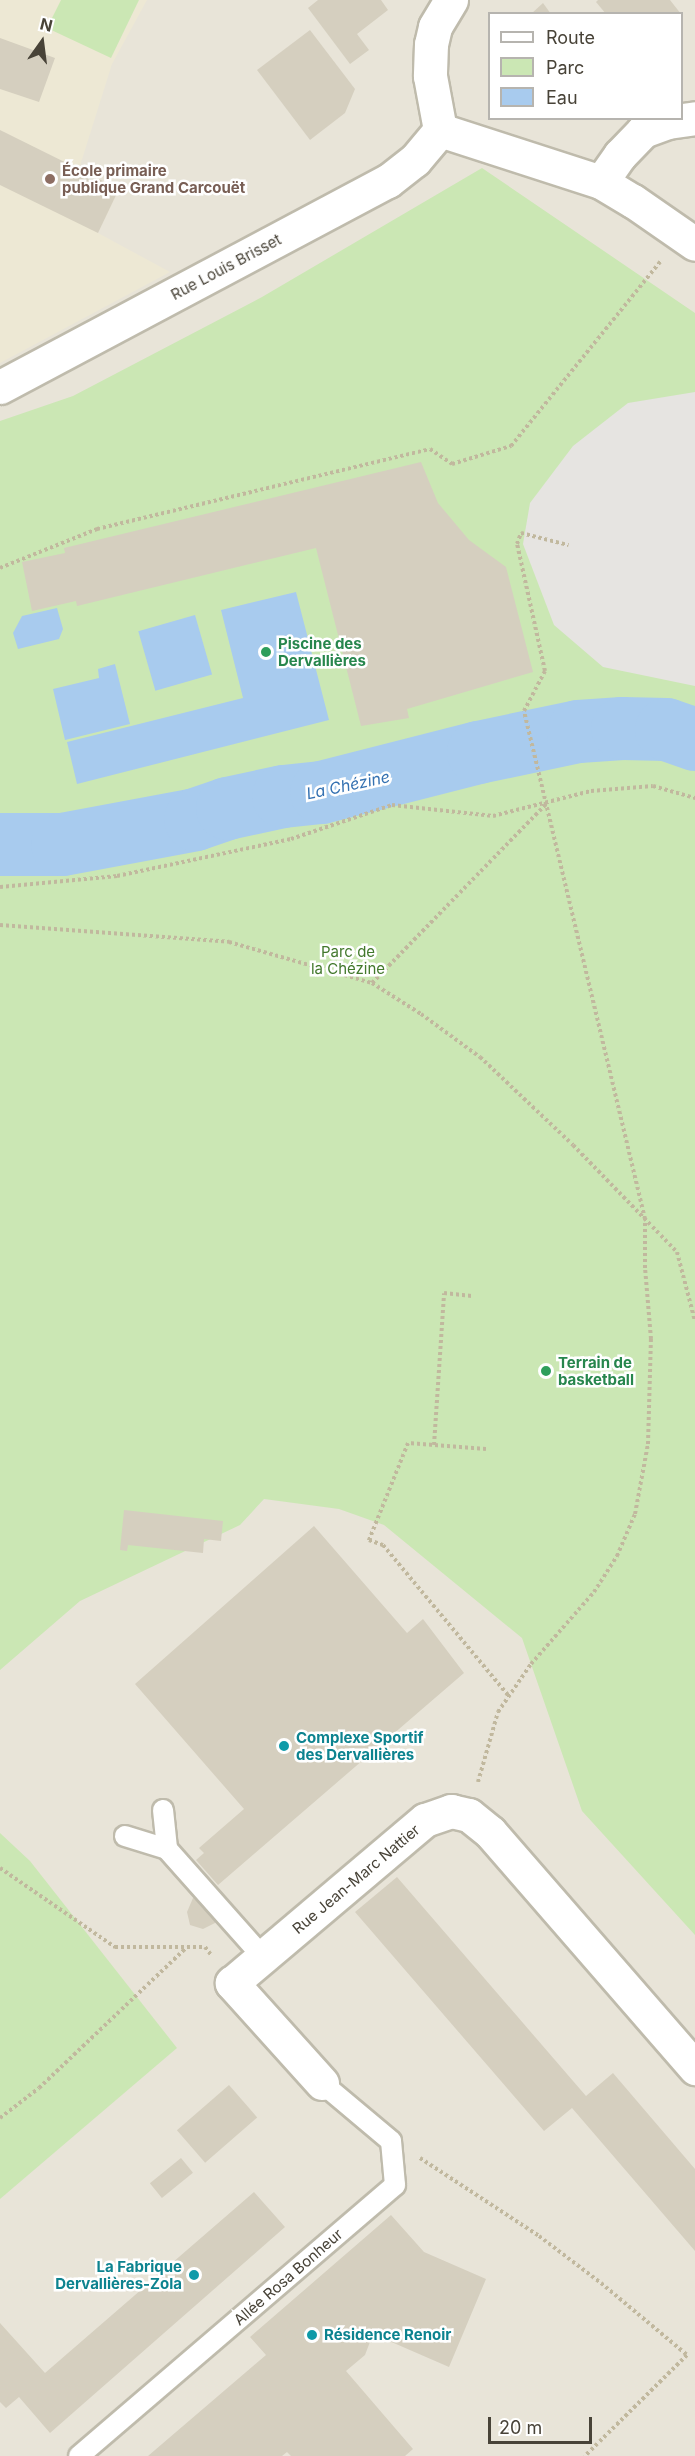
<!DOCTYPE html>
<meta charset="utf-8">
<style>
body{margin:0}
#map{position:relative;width:695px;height:2456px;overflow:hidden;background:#f4f2ea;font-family:Inter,sans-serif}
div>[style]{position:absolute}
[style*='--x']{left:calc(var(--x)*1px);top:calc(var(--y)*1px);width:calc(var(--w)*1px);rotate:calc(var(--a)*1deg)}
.residential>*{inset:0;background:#e8e4d8}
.education>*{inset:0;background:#ede8d4}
.green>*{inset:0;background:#cbe7b4}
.parking>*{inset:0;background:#e6e4e1}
.water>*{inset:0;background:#a8cbee;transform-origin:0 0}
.river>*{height:63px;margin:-31.5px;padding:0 31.5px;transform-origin:31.5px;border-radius:31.5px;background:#a8cbee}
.building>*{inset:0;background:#d5cfbf;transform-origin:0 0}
.path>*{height:4px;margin-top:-2px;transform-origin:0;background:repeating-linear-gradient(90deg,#c1b89e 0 3px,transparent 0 6px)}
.roads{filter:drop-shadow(2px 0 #bfbbac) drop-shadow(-2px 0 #bfbbac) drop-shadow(0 2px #bfbbac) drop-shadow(0 -2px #bfbbac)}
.service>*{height:20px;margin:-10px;padding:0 10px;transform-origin:10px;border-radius:10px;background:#fff}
.minor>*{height:33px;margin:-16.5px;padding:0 16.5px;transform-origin:16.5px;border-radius:16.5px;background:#fff}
.dots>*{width:16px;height:16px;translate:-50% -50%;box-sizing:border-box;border:3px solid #fff;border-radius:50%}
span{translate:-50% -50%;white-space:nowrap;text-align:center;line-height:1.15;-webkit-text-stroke:5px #fff;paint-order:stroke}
.education-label{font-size:15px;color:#785e54;font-weight:700}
.left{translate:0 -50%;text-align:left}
.street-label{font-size:15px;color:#484338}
.leisure-label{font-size:15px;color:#27864d;font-weight:700}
.park-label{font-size:15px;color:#42782c}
.culture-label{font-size:15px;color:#0d838f;font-weight:700}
.right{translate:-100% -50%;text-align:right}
.water-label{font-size:16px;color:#3471b1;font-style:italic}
.legend{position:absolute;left:488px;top:12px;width:195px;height:108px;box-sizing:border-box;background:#fff;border:2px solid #b6b4af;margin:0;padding:8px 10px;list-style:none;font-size:18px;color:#484338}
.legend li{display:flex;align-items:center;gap:12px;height:30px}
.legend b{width:30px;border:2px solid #b6b4af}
.north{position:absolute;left:12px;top:12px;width:60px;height:60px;-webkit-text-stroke:4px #fff;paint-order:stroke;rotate:14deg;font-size:16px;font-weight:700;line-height:24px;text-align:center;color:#484338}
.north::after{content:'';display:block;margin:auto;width:21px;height:27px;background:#484338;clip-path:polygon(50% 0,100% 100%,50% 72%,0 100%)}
.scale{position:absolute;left:488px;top:2417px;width:104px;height:27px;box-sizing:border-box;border:3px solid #484338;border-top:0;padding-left:8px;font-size:18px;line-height:21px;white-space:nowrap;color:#484338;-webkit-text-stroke:4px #fff;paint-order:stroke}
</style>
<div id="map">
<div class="residential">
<i style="clip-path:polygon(evenodd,0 0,695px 0,695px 2456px,0 2456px,0 0,490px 14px,682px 14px,682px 118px,490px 118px,490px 14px)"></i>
</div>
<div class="education">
<i style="clip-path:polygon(0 0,147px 0,112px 64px,79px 169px,119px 189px,98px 233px,170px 272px,0 363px)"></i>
</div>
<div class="green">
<i style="clip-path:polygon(61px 0,139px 0,111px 58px,47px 28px)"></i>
<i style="clip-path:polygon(482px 168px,695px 313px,695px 1935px,582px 1811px,522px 1638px,384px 1525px,339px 1509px,264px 1499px,240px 1525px,80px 1601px,0 1670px,0 421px,73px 396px,262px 297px)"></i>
<i style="clip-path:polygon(0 1833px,30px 1861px,177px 2048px,0 2199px)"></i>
</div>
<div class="parking">
<i style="clip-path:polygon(695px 392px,695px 686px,603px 667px,554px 625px,523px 544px,530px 503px,573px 446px,628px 403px)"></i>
</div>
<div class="water">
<i style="clip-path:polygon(296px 592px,329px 720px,77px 784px,67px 742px,243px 698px,221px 610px)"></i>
<i style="clip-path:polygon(57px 608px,63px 629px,59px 639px,18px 649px,13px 633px,22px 616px)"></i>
<i style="left:195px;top:615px;width:62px;height:59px;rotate:74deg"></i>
<i style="clip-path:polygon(115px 664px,130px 724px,65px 740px,53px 689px,99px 678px,98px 669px)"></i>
</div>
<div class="river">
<i style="--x:0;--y:844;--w:62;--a:0"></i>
<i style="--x:62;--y:844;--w:135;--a:-10.6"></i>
<i style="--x:195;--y:819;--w:34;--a:-19"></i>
<i style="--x:227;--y:808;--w:57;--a:-12.1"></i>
<i style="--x:283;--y:796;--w:38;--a:-6"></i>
<i style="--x:321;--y:792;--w:162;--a:-14.3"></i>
<i style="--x:478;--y:752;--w:102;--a:-11.9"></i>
<i style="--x:578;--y:731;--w:44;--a:-3.9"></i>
<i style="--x:622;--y:728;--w:44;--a:1.3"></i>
<i style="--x:666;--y:729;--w:31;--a:19"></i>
</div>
<div class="building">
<i style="clip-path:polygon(318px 0,381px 0,388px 10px,357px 34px,369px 50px,350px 64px,308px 8px)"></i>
<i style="clip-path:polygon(598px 0,670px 0,681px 14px,606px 14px,596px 2px)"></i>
<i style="clip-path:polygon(543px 3px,551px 14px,531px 14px)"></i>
<i style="clip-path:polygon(310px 30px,355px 89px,345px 113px,310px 140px,257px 70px)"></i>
<i style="clip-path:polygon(0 38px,55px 58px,39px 102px,0 89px)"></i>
<i style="clip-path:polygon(0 130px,119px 189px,98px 233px,0 185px)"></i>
<i style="clip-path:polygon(421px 462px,438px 503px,469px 540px,506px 567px,533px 672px,407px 709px,409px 718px,361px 726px,316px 548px,77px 606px,76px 601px,32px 611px,22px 562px,65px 553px,64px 548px)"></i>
<i style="clip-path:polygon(124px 1510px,223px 1521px,221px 1541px,204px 1539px,203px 1553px,128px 1545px,127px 1551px,120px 1550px)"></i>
<i style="clip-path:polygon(314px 1526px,407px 1633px,423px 1619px,464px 1673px,218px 1885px,196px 1860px,204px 1853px,199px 1848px,244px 1809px,135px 1684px)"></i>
<i style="clip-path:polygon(397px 1877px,586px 2096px,613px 2073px,695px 2169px,695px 2251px,572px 2108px,544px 2131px,355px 1912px)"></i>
<i style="clip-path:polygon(206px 1897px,219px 1911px,215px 1923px,203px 1929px,190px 1925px,187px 1912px,193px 1898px)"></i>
<i style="left:229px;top:2085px;width:43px;height:69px;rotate:49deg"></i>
<i style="left:181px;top:2158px;width:19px;height:40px;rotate:51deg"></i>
<i style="clip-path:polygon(254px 2192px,285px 2227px,50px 2433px,19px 2397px,6px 2408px,0 2402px,0 2323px,45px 2373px)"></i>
<i style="clip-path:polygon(391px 2215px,424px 2252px,486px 2279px,449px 2367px,373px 2334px,365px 2355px,346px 2371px,413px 2449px,405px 2456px,291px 2456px,287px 2452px,282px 2456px,148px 2456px,266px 2355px,250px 2337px)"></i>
</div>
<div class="path">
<i style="--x:0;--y:568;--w:105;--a:-21.9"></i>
<i style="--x:97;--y:529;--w:342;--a:-13.5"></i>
<i style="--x:430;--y:449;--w:27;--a:34"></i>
<i style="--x:452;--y:464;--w:62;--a:-17"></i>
<i style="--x:511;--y:446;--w:238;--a:-51"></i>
<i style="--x:0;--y:887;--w:118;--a:-5.4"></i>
<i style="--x:117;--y:876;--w:178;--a:-12"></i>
<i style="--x:291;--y:839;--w:107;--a:-18.6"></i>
<i style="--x:392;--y:805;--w:102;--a:6.2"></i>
<i style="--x:493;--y:816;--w:101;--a:-14.3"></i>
<i style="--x:591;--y:791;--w:62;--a:-4.6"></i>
<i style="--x:653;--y:786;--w:44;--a:15.9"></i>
<i style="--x:0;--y:925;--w:230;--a:4.2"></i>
<i style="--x:229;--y:942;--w:149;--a:16"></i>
<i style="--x:372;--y:983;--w:58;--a:32.3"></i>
<i style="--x:421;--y:1014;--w:73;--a:36.1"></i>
<i style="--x:480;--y:1057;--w:128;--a:43.4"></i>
<i style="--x:573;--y:1145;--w:149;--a:45.8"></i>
<i style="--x:677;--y:1252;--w:71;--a:75.4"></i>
<i style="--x:372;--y:983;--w:250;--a:-45.8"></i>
<i style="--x:434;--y:1445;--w:152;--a:-86.2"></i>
<i style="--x:444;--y:1293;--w:28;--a:6"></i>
<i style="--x:486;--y:1449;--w:78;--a:-175.6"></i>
<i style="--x:408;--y:1443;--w:105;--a:111.9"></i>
<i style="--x:369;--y:1540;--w:15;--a:20"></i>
<i style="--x:383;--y:1545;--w:197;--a:50.2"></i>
<i style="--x:478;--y:1782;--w:73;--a:-74.1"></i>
<i style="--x:498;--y:1712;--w:58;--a:-55.5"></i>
<i style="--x:531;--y:1664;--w:96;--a:-48.8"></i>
<i style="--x:594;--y:1592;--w:43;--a:-57.4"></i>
<i style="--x:617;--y:1556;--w:46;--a:-66.8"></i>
<i style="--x:635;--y:1514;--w:71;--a:-79.5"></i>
<i style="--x:648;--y:1444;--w:105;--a:-88.4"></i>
<i style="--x:651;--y:1339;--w:71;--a:-94.8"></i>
<i style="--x:645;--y:1268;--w:49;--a:-90"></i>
<i style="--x:645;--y:1219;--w:522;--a:-103.4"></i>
<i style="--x:524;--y:711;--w:45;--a:-62.3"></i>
<i style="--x:545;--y:671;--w:130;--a:-102.4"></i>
<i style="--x:517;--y:544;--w:12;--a:-70"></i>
<i style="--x:521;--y:533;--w:49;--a:14.3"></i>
<i style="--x:0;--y:1868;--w:140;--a:34.5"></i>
<i style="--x:115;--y:1947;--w:90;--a:0"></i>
<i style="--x:205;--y:1947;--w:11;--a:52"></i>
<i style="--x:0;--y:2118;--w:49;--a:-37.6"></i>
<i style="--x:39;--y:2088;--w:204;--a:-43.6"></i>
<i style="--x:420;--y:2158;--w:142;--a:33.2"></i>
<i style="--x:539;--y:2236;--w:78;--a:37.2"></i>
<i style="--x:601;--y:2283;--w:112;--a:39.9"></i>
<i style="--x:687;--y:2355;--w:144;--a:135.3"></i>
</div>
<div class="roads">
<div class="service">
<i style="--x:163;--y:1810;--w:39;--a:84"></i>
<i style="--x:167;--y:1849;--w:144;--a:48.4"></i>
<i style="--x:125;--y:1836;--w:44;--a:17.2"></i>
<i style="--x:79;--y:2456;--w:416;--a:-40.6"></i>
<i style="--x:395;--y:2185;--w:44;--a:-95.2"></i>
<i style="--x:391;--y:2141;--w:90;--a:-140"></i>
</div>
<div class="minor">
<i style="--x:451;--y:0;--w:31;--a:121"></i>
<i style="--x:435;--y:27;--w:17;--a:103"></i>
<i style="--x:431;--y:44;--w:32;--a:92"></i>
<i style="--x:430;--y:76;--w:55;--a:79.5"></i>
<i style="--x:440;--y:130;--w:169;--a:17.9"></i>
<i style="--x:601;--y:182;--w:37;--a:31"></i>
<i style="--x:633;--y:201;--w:75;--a:34.7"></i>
<i style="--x:601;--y:182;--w:33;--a:-55"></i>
<i style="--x:620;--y:155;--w:33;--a:-46"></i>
<i style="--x:643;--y:131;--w:27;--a:-20"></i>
<i style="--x:668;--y:122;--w:27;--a:-8"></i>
<i style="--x:0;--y:387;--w:439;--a:-28"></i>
<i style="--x:388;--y:181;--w:34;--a:-38"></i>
<i style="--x:415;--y:160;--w:39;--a:-50"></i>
<i style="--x:322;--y:2083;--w:135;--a:-132"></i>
<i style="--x:232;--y:1983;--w:253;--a:-40.2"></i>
<i style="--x:425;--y:1820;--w:28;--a:-19"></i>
<i style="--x:451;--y:1811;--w:18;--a:13"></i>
<i style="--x:469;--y:1815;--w:27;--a:39"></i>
<i style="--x:490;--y:1832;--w:313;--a:49"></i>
</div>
</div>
<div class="dots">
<i style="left:50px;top:179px;background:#8d6e63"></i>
<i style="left:266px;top:652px;background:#2e9e5b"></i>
<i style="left:546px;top:1371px;background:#2e9e5b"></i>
<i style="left:284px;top:1746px;background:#0f9aa8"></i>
<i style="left:194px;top:2275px;background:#0f9aa8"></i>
<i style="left:312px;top:2335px;background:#0f9aa8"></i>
</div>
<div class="education-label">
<span class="left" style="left:62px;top:179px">École primaire<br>publique Grand Carcouët</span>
</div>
<div class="street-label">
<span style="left:226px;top:267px;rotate:-28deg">Rue Louis Brisset</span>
<span style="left:356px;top:1879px;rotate:-40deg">Rue Jean-Marc Nattier</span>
<span style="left:288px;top:2277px;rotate:-41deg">Allée Rosa Bonheur</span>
</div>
<div class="leisure-label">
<span class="left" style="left:278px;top:652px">Piscine des<br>Dervallières</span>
<span class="left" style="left:558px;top:1371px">Terrain de<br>basketball</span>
</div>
<div class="park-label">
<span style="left:348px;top:960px">Parc de<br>la Chézine</span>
</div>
<div class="culture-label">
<span class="left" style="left:296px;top:1746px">Complexe Sportif<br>des Dervallières</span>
<span class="right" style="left:182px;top:2275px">La Fabrique<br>Dervallières-Zola</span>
<span class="left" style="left:324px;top:2335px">Résidence Renoir</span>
</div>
<div class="water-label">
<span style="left:348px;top:785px;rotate:-12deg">La Chézine</span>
</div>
<ul class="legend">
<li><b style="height:8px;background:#fff"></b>Route</li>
<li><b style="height:16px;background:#cbe7b4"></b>Parc</li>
<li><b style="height:16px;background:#a8cbee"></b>Eau</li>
</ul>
<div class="north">N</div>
<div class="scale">20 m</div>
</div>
